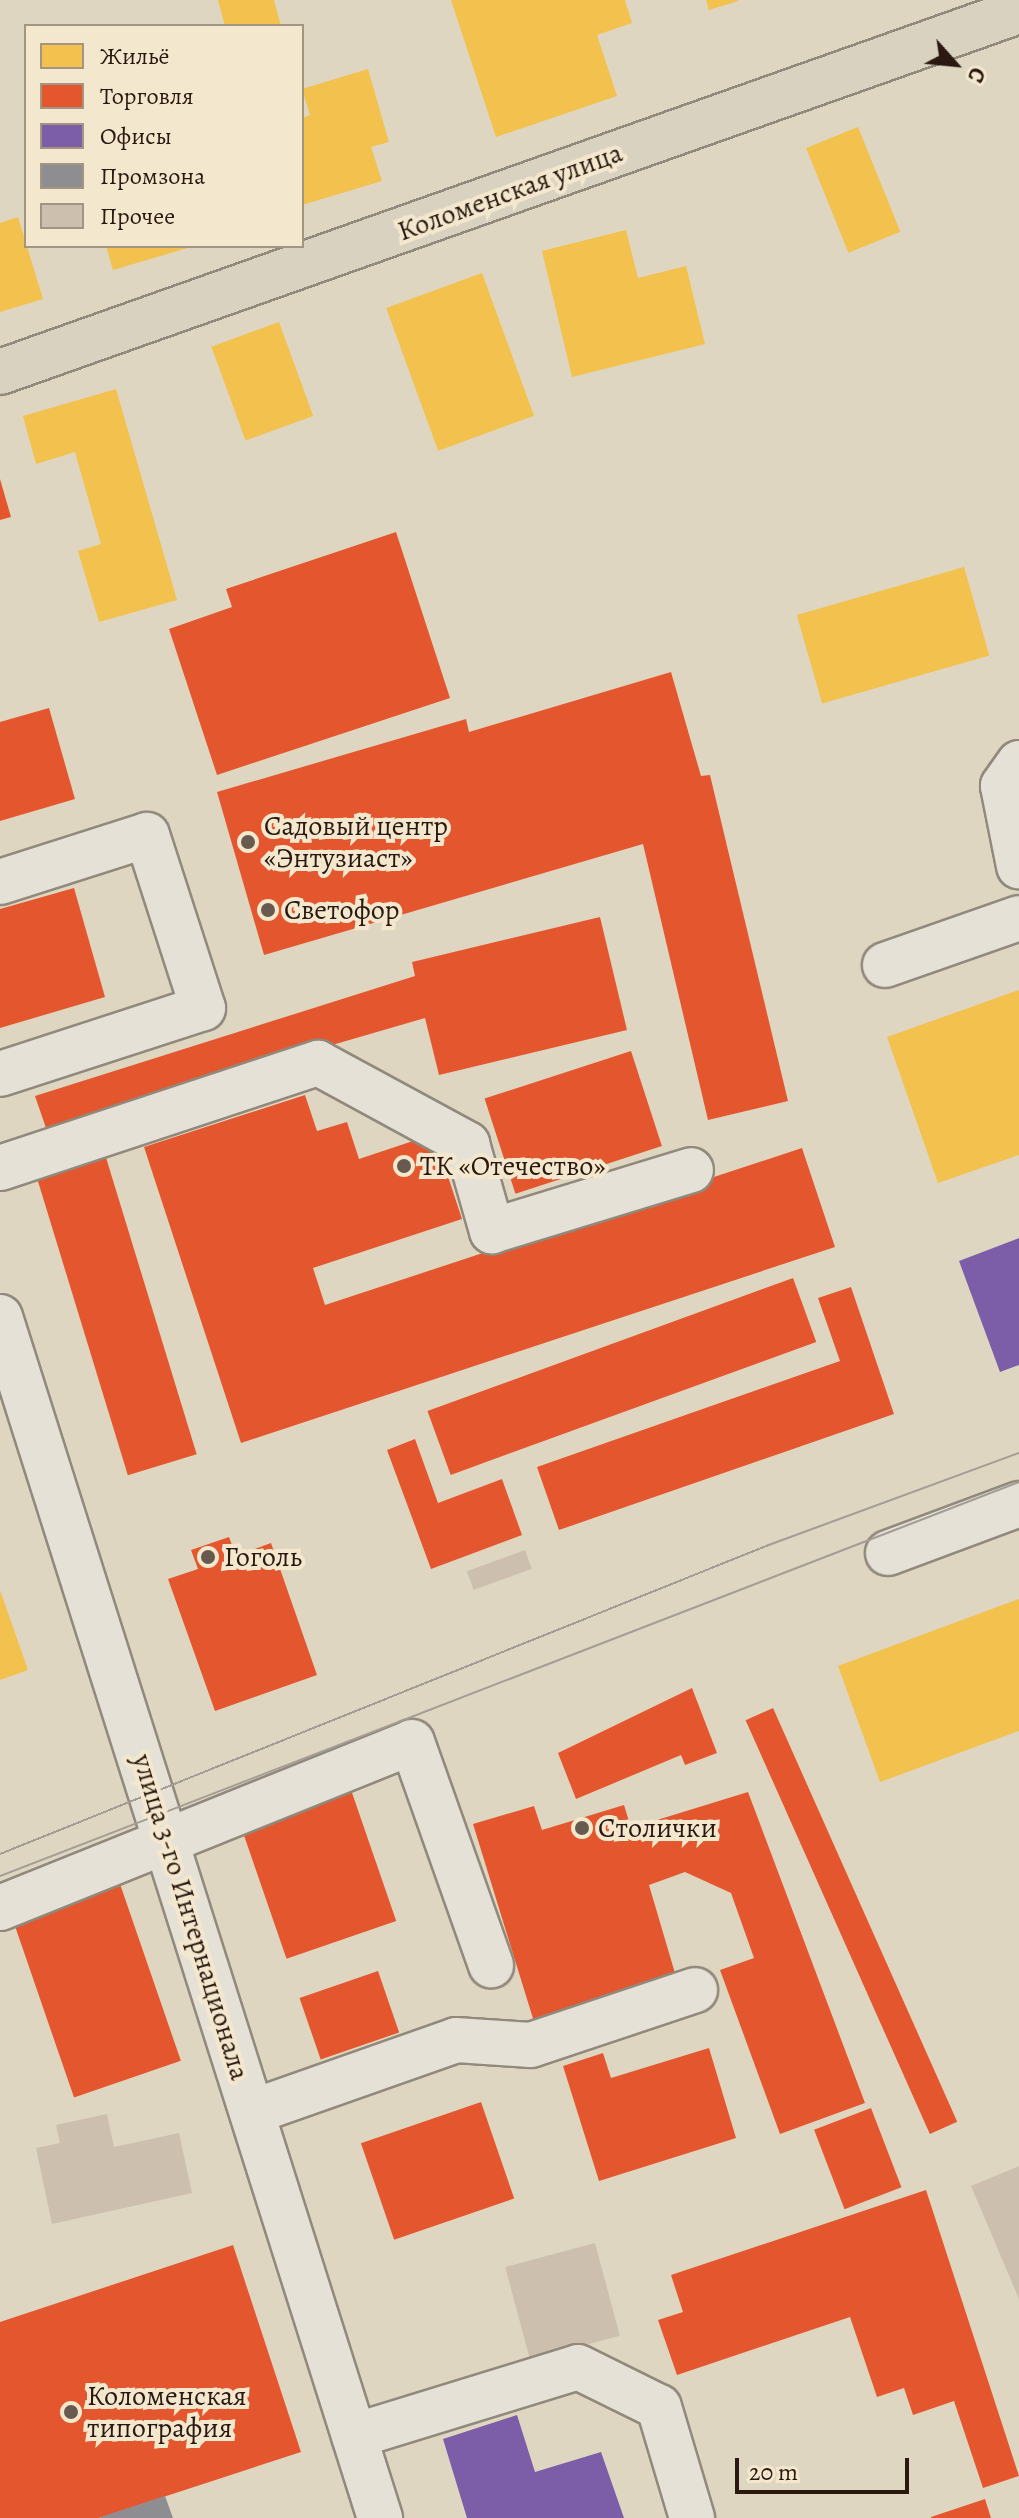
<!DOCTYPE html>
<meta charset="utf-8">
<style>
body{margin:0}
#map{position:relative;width:1019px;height:2518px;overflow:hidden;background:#dfd6c1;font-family:Alegreya,serif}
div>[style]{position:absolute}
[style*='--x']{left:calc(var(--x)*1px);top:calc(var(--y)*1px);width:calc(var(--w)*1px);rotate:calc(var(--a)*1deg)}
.homes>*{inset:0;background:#f2c14e;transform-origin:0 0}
.shops>*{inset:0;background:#e4572e;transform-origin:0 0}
.offices>*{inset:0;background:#7b5ea7}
.industry>*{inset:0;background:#8d8d92}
.building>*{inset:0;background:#cdbfae;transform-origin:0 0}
.roads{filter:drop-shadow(2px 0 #90897c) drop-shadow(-2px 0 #90897c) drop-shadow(0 2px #90897c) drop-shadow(0 -2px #90897c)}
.minor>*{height:44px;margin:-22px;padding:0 22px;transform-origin:22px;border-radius:22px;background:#e6e1d6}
.major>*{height:44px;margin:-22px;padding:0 22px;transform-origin:22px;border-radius:22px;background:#dad2c1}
.tram>*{height:2px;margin:-1px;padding:0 1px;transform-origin:1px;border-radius:1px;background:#a39d95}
.dots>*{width:22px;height:22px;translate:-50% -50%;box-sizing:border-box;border:4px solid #f3e8ce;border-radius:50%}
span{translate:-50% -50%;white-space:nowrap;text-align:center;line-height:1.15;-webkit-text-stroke:8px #f3e8ce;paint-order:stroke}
.street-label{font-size:28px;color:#2a1811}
.poi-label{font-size:28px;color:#2a1811}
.left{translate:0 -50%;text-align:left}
.legend{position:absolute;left:24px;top:24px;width:280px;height:224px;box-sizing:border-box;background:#f3e8ce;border:2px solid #a39582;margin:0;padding:10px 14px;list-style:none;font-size:24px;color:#2a1811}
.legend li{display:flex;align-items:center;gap:16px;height:40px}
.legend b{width:40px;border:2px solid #a39582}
.north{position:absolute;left:915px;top:24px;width:80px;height:80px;-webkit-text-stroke:6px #f3e8ce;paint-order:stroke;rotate:117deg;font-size:22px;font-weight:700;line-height:32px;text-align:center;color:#2a1811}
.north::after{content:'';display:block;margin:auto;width:28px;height:36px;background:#2a1811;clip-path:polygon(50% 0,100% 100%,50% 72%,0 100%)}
.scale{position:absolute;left:735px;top:2458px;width:174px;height:36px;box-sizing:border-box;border:4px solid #2a1811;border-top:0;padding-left:10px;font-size:24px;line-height:28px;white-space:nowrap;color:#2a1811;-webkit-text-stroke:6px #f3e8ce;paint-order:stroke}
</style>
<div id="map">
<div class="homes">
<i style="clip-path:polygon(218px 0,274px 0,281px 26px,225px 26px)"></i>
<i style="clip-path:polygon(451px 0,625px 0,632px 23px,597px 35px,617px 96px,496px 137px)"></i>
<i style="clip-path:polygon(706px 0,738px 0,738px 1px,709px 10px)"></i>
<i style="clip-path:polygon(368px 69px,389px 142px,371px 147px,382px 181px,302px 205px,302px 118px,310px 115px,302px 89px)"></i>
<i style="left:858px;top:127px;width:113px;height:56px;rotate:68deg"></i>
<i style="clip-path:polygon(18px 217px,43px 299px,0 312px,0 223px)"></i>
<i style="clip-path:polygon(626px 230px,638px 278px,686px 266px,705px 344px,572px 377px,542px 251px)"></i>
<i style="clip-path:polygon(106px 246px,190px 246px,191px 247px,113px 270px)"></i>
<i style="left:482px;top:273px;width:152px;height:102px;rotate:70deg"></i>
<i style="left:279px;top:322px;width:100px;height:72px;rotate:70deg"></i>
<i style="clip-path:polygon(116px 389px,177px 600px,99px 622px,78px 551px,101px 544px,75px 452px,36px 464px,23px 416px)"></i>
<i style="left:964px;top:567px;width:92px;height:174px;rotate:74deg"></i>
<i style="clip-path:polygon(1019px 990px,1019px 1155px,938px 1183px,887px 1037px)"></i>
<i style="clip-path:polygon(0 1590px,28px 1670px,0 1680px)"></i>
<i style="clip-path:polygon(1019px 1599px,1019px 1731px,880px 1782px,838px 1666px)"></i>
</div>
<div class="shops">
<i style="clip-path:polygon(0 479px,11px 517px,0 520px)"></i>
<i style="clip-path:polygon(396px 532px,450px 698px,217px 775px,169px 629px,232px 607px,226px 589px)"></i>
<i style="clip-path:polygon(671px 672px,701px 776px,710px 775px,788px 1101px,708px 1120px,643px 844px,264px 955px,217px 792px,466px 719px,469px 732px)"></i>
<i style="clip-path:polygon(49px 708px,75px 799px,0 821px,0 722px)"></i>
<i style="clip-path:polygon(74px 888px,105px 997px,0 1028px,0 909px)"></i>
<i style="clip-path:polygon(600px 917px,627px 1030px,439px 1075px,425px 1018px,46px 1128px,35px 1096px,415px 976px,412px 962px)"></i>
<i style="left:631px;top:1051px;width:100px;height:154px;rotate:72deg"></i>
<i style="clip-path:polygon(305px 1095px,317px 1131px,347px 1122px,359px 1159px,434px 1134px,462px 1219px,313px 1268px,325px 1305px,802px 1148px,835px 1247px,241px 1443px,144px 1147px)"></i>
<i style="left:104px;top:1151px;width:317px;height:72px;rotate:73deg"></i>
<i style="left:793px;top:1278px;width:68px;height:389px;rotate:70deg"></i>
<i style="clip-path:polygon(851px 1287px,894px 1414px,559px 1530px,537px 1467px,840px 1361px,818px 1298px)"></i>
<i style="clip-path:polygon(415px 1439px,438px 1503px,502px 1479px,522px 1535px,431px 1569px,387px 1450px)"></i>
<i style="clip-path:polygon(229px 1537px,236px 1556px,271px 1543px,317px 1675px,215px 1711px,168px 1579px,198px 1569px,191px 1550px)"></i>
<i style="clip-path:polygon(692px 1688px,717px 1753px,685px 1765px,681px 1755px,576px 1799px,558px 1753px)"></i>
<i style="left:773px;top:1708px;width:453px;height:30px;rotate:66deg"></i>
<i style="left:349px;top:1784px;width:145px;height:116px;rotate:71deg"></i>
<i style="clip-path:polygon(748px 1792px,865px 2103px,780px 2134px,720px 1970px,754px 1958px,731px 1893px,685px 1872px,649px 1885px,677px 1980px,535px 2025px,473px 1824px,534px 1806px,542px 1830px,624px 1805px,631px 1828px)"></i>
<i style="left:120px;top:1884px;width:187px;height:113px;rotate:71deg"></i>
<i style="left:378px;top:1971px;width:65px;height:83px;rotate:71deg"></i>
<i style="clip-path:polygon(709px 2048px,736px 2138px,599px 2181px,563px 2066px,603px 2053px,611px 2078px)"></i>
<i style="left:481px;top:2102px;width:102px;height:127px;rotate:71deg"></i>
<i style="left:871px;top:2108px;width:85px;height:61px;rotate:69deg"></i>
<i style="clip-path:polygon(926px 2190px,1019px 2476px,983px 2488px,954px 2401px,913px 2415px,904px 2388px,877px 2397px,850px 2317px,677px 2375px,658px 2320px,683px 2312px,671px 2275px)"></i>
<i style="clip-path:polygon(233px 2245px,301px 2452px,99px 2518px,0 2518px,0 2322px)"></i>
<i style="clip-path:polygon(985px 2499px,991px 2518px,931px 2518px,931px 2517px)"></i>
</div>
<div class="offices">
<i style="clip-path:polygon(1019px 1238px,1019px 1365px,1000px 1372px,959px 1261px)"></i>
<i style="clip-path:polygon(517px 2415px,535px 2472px,601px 2452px,624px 2518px,467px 2518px,443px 2439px)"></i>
</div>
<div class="industry">
<i style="clip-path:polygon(165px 2496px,173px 2518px,101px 2518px,101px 2517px)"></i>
</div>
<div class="building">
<i style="left:525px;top:1550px;width:20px;height:62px;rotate:70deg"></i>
<i style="clip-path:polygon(107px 2114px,114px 2147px,179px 2133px,192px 2193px,52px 2224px,36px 2148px,60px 2143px,56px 2125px)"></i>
<i style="clip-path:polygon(1019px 2166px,1019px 2299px,971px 2186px)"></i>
<i style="left:595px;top:2243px;width:96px;height:93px;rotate:75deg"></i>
</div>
<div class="roads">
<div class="minor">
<i style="--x:1019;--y:763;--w:28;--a:125"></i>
<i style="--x:1003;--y:786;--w:82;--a:78.7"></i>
<i style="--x:0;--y:882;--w:154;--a:-17.7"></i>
<i style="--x:147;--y:835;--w:182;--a:72.1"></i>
<i style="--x:203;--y:1008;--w:213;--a:162"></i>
<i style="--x:885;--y:965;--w:142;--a:-19.3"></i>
<i style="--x:0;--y:1168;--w:335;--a:-18.3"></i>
<i style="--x:318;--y:1063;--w:170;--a:28.5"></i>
<i style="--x:467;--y:1144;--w:91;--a:74"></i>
<i style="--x:492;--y:1231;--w:208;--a:-17"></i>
<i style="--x:0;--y:1317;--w:1260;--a:72.44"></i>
<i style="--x:888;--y:1553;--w:140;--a:-20.5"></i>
<i style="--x:0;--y:1908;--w:444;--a:-21.9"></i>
<i style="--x:412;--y:1742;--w:237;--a:70.5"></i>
<i style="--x:252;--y:2112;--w:216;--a:-19.4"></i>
<i style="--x:456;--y:2040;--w:75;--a:3.8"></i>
<i style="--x:531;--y:2045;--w:173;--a:-18.5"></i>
<i style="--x:354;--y:2436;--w:234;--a:-17.1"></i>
<i style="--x:578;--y:2367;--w:90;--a:26.3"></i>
<i style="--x:659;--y:2407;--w:116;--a:73.4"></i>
</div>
<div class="major">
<i style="--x:0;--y:372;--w:1081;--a:-19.51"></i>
</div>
</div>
<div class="tram">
<i style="--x:0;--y:1854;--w:826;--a:-21.9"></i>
<i style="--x:766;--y:1546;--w:270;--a:-20.2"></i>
<i style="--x:0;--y:1876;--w:1093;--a:-21.14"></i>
</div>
<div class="dots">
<i style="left:248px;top:842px;background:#695a4f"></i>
<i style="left:268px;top:910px;background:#695a4f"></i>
<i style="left:404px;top:1166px;background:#695a4f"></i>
<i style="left:208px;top:1557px;background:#695a4f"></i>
<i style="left:582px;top:1828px;background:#695a4f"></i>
<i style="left:71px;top:2412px;background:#695a4f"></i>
</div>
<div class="street-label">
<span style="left:510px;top:192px;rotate:-20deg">Коломенская улица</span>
<span style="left:191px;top:1917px;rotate:73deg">улица 3-го Интернационала</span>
</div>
<div class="poi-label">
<span class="left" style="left:264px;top:842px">Садовый центр<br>«Энтузиаст»</span>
<span class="left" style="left:284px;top:910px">Светофор</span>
<span class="left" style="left:420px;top:1166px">ТК «Отечество»</span>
<span class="left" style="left:224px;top:1557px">Гоголь</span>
<span class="left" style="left:598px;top:1828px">Столички</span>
<span class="left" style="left:87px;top:2412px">Коломенская<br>типография</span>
</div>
<ul class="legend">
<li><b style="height:22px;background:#f2c14e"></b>Жильё</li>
<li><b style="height:22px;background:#e4572e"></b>Торговля</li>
<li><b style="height:22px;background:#7b5ea7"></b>Офисы</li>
<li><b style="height:22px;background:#8d8d92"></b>Промзона</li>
<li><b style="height:22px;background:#cdbfae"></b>Прочее</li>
</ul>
<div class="north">С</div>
<div class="scale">20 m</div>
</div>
